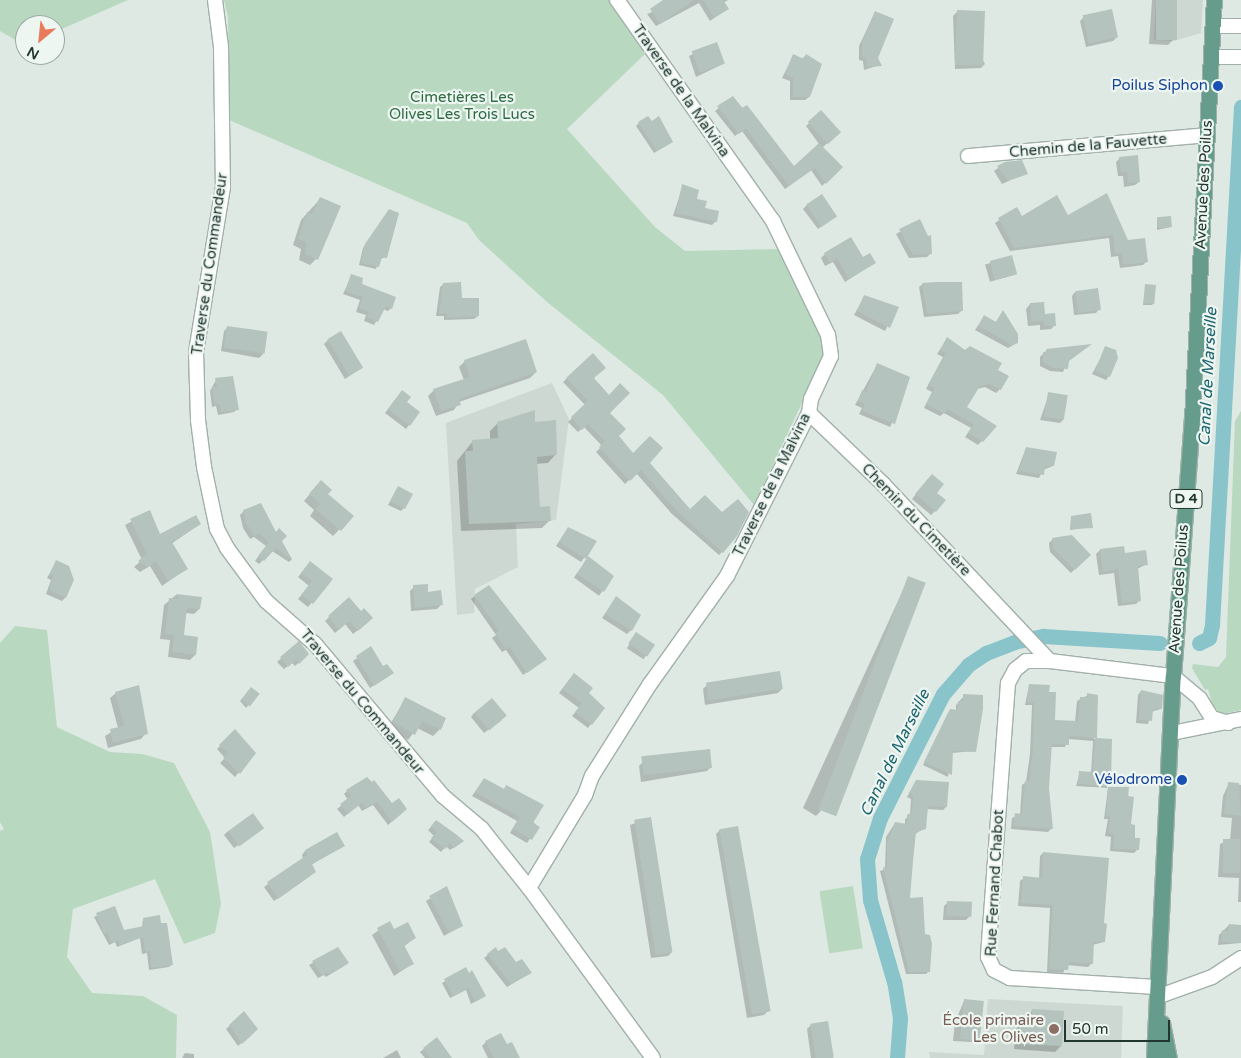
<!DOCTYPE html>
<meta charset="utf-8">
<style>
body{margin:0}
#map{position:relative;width:1241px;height:1058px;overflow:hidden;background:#dee9e4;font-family:"Varela Round",sans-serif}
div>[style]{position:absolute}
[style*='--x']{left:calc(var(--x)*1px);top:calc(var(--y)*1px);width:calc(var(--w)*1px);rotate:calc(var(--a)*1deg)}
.built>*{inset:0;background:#cdd8d3}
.green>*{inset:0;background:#b8d9c0;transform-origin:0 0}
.shadow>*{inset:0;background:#0003;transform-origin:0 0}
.canal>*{height:15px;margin:-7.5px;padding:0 7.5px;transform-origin:7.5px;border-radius:7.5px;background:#89c4cb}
.building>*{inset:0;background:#b4c3bd;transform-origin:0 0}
.roads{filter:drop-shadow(1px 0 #a2b0aa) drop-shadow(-1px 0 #a2b0aa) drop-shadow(0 1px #a2b0aa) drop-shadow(0 -1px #a2b0aa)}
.street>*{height:14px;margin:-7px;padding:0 7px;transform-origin:7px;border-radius:7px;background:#fff}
.primary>*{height:15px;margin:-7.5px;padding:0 7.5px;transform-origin:7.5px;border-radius:7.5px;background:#659c8c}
.dots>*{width:14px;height:14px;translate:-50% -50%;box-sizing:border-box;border:2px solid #eef6f2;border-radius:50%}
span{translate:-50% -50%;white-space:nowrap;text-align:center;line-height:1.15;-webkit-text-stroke:4.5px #eef6f2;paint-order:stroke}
.shield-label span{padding:1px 4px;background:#eef6f2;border:1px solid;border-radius:4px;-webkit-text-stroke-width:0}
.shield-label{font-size:14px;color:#213730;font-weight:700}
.transit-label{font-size:15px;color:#164399}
.right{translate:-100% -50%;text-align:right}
.street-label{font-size:15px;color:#213730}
.park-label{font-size:15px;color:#2e6b43}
.education-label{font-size:15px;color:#785e54}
.water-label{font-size:16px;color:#1f656f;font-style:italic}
.north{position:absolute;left:15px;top:15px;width:50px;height:50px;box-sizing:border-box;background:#eef6f2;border:1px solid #9caaa4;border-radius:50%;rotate:208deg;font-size:14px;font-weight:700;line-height:20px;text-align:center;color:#213730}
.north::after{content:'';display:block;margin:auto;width:18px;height:22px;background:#e97a5c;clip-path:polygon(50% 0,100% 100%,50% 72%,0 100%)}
.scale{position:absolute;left:1064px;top:1020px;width:106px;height:22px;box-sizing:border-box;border:2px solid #213730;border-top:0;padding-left:6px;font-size:15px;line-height:18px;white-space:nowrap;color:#213730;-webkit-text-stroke:4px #eef6f2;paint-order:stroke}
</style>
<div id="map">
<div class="built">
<i style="clip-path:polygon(1156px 0,1203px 0,1201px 33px,1174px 41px,1154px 40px)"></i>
<i style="clip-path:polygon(552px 383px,569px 419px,556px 520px,516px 524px,518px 567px,475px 589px,474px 613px,457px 615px,446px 423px)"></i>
<i style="clip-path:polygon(988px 999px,1123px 1006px,1121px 1058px,930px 1058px,929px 1052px,984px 1055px)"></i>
</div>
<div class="green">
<i style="clip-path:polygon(0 0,128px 0,55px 32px,55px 25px,25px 25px,24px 45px,0 31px)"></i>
<i style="clip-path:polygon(224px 0,611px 0,645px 54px,567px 129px,655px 227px,685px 251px,781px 249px,825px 334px,824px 356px,754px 505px,663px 395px,547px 302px,479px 240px,467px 223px,229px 120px,228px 17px)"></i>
<i style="clip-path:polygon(1241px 411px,1241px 710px,1227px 713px,1220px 713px,1212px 704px,1208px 689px,1205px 690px,1192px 668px,1193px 664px,1218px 667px,1226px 657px,1235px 421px)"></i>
<i style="clip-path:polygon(15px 626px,47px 630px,57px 727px,110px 752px,142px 754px,174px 763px,210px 832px,221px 904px,215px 933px,184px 944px,155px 879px,73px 909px,67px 957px,92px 993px,143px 996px,177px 1015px,176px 1058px,0 1058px,0 831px,4px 829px,0 822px,0 643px)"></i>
<i style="left:853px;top:886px;width:63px;height:34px;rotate:81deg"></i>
</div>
<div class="shadow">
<i style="clip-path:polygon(684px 0,728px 0,723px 3px,727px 9px,710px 21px,699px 3px,656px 26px,647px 14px)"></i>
<i style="clip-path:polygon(1152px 0,1176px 0,1173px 40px,1168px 45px,1149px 44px)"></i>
<i style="clip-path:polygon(875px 12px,877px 58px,880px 65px,864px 70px,863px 61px,859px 60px,859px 46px)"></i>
<i style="clip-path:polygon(957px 12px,985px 64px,981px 68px,955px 69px,953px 16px)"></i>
<i style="clip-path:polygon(1084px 17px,1117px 37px,1113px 41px,1086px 47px,1080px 21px)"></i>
<i style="clip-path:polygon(716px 43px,723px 64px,696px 77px,689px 56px)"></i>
<i style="clip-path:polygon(806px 55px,814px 59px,809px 97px,805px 100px,790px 100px,790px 81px,782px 78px,793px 56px,802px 59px)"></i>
<i style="clip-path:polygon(733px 97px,794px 168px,819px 144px,806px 126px,821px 112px,839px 132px,822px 148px,841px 167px,822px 186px,811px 170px,785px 189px,742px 131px,735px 136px,715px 111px)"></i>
<i style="clip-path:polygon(639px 123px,669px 144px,654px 153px,636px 126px)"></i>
<i style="clip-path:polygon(1120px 158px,1139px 182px,1135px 185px,1124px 187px,1123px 176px,1118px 176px,1116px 162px)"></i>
<i style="clip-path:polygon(1005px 163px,1026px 173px,1002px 184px,994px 171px)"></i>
<i style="clip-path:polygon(683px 185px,716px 221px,712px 225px,673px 216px)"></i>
<i style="clip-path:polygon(1106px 194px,1127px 242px,1147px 261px,1143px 265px,1120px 268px,1118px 256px,1111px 257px,1109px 238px,1010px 251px,995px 223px,1016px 209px,1021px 217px,1068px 217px)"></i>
<i style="clip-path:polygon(320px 199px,316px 259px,310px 265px,299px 260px,301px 249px,293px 245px,301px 220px)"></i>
<i style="clip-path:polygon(807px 205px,835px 216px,818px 229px,803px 209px)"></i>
<i style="clip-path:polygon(387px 213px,386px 257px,380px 259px,376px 269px,359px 265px,363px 248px)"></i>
<i style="clip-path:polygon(1157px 219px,1171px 227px,1157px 230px)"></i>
<i style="clip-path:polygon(920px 221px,931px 253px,927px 257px,909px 258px,896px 234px)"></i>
<i style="clip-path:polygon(825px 254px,862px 259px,874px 263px,845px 282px,833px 262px,825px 266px,821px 258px)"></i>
<i style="left:1011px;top:257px;width:18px;height:27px;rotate:74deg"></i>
<i style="clip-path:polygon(352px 275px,391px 308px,388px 311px,383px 309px,374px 325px,364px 321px,366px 315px,356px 312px,360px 300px,343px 294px)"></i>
<i style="clip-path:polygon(444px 284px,478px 316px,474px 319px,444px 320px,444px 316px,436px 316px,440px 287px)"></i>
<i style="clip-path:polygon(923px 284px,962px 310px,958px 314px,924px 317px,919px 287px)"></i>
<i style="clip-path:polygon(1146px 285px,1154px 303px,1152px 305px,1143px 305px)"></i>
<i style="clip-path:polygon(1075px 292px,1099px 309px,1096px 313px,1074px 315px,1072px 296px)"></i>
<i style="clip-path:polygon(864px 297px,897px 308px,885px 331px,854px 315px)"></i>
<i style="clip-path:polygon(1030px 304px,1044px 315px,1055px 325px,1051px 329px,1040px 330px,1040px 325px,1028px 326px,1026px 309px)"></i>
<i style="clip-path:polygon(1003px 312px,1017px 343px,1008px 348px,975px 330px,984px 317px,995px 323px)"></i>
<i style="clip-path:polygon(228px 327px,266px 333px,263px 354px,259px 358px,221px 351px,224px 331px)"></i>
<i style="clip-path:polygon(947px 339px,1000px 389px,996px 393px,985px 387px,977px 389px,965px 408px,995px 427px,978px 445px,965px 437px,971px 428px,944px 413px,940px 416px,924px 408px,932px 392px,926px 389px,943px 357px,937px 354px)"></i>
<i style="clip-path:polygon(328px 340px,362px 367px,345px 379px,324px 344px)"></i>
<i style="clip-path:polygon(1106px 348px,1109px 376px,1106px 380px,1092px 374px)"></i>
<i style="clip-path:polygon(1047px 350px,1068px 361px,1063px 372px,1050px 371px,1040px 366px,1040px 357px)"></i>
<i style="clip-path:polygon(592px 355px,592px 378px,617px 436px,633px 455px,648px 463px,722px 552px,719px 555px,672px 514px,636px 473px,625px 484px,596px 452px,602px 446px,584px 427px,578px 432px,568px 422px,585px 405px,563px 382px)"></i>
<i style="clip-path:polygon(465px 361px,536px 372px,530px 378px,459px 402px,454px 410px,436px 416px,428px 396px,434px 390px,464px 380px,459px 367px)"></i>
<i style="clip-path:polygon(877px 365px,900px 406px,890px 427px,859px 414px,862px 408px,855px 405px)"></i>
<i style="clip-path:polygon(216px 380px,237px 409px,234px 412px,218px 415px,216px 406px,212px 407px,210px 391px)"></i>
<i style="clip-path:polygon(1049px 394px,1066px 396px,1063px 420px,1060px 423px,1040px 420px)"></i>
<i style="clip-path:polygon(398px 396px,405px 402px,409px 425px,406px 429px,385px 413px)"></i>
<i style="clip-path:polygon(498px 423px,534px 424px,556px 454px,548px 463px,536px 464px,539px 508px,550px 520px,542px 528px,461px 531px,457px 461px,473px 441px,490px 440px,490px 431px)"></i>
<i style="clip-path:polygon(1026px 448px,1053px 466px,1043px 470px,1039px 478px,1016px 474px)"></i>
<i style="clip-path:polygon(928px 479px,935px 493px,935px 511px,931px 515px,912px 499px)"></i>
<i style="clip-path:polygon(315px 488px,327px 494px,352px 516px,333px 536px,310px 516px,314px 510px,304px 501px)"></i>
<i style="clip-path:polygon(398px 488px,405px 507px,401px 511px,388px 505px)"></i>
<i style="clip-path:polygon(244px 511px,281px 541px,292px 559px,289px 562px,272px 551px,259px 564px,255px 561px,266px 546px,254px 537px,250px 539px,243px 528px,240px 515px)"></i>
<i style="clip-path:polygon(149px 512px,160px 536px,200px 524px,171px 544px,186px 569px,162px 586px,150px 566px,140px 572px,134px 567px,142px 560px,125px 525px)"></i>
<i style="clip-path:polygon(1071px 517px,1092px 527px,1070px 530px)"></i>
<i style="clip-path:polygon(568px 528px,596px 542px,581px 562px,556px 546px)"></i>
<i style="clip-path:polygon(1053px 539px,1089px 555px,1071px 573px,1050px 552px,1049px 543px)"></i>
<i style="clip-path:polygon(1100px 550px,1124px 555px,1147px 564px,1137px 569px,1140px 600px,1136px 604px,1118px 606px,1114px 573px,1099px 575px,1096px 554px)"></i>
<i style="left:588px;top:558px;width:31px;height:24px;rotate:36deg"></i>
<i style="clip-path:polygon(57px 561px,65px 598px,62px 601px,46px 594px,51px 580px,47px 578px)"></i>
<i style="clip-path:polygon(306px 567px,331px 579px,308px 607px,298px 599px,309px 586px,298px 577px)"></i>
<i style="clip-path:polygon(909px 577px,820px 812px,816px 816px,803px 808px)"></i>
<i style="clip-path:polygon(414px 587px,427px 593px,441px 605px,437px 609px,411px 611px,410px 591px)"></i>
<i style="clip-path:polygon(176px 595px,200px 598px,199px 609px,194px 614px,186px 613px,183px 636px,195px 655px,190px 660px,168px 657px,170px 640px,160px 639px,164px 605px)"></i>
<i style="clip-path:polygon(475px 596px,545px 659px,523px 675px,506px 650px,502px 652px,492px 638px,496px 635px,471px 599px)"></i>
<i style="clip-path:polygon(349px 599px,368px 622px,353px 634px,345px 624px,335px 633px,325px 621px)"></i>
<i style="clip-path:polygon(613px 602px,631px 630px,627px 634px,602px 618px)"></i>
<i style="left:636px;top:634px;width:20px;height:17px;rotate:33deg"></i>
<i style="clip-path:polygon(298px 643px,308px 654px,295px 666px,292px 663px,284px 669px,277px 662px)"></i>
<i style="clip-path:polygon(371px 648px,383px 668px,392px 673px,370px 688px,353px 661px)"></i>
<i style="clip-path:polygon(570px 679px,588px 693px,591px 724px,588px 728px,572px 716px,579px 708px,559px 693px)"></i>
<i style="clip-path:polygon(707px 685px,782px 689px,778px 693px,705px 705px,703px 689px)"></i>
<i style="clip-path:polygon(1029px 686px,1048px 693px,1054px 721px,1075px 722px,1077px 701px,1088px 695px,1094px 739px,1111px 740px,1107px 788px,1128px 789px,1129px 825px,1138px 849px,1134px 853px,1110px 851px,1111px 837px,1105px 836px,1108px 819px,1104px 819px,1108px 788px,1076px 786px,1080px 772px,1091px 773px,1093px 741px,1068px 739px,1065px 747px,1051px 747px,1048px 788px,1051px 829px,1048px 832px,1011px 829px,1012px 818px,1020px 815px,1022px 785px,1026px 782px,1030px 754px,1032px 705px,1025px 705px)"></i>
<i style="clip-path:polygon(251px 689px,258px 694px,246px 708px,240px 701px)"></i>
<i style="clip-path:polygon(1141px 691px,1161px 695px,1161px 709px,1151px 712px,1148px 724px,1136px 723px,1138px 695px)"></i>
<i style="clip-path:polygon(116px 693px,146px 733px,141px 739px,108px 748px,105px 736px,118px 728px,110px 698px)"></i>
<i style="clip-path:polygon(964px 696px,974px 751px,952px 753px,948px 777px,923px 765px,948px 713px,956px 711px,956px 705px)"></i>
<i style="clip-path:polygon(405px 699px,440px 729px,433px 736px,417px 728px,408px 740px,388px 728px)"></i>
<i style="clip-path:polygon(474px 713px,502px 720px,484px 733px,471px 717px)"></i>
<i style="clip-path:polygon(235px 731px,254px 753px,235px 777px,220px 763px,225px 758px,217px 749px)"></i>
<i style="clip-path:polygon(643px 762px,711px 767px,707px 771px,641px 782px,639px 766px)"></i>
<i style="clip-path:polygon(484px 779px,504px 790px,538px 827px,527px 843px,510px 833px,517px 821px,472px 796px)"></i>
<i style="clip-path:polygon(916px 781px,946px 807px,943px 810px,926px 809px,925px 828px,915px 834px,909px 900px,924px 936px,929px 971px,926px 974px,906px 974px,880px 871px,885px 869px,886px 837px,895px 823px,905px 825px,905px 819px,910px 815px,911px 799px,907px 797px)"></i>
<i style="clip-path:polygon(1229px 783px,1241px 785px,1241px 902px,1238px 902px,1239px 878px,1218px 877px,1220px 844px,1230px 840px,1232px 818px,1221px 817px,1223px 796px)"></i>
<i style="clip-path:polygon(347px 791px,392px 805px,402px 813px,388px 825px,373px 805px,362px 811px,358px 805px,344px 817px,337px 809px,348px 800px,344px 794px)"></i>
<i style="clip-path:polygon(650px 818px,672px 952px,668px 956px,651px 958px,630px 825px)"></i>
<i style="clip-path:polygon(433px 825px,462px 842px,450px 850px,446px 846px,441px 852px,429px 842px,434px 836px,428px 830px)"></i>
<i style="clip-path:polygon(263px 828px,234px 848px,224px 835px,228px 831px)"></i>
<i style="clip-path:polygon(720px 830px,768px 1011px,764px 1015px,747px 1018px,716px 834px)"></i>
<i style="clip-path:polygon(336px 833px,343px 846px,311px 865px,311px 875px,274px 901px,264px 887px,303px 859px,302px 855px,305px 851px)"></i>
<i style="clip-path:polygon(1043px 853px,1102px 925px,1104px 942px,1092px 945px,1091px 964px,1088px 967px,1067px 965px,1063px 973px,1047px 972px,1050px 908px,1018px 906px,1020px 881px,1024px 878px,1039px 879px,1040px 856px)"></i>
<i style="clip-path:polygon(447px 888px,462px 925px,444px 936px,426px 901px)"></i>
<i style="clip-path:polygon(948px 902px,970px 916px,966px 920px,943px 920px,944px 906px)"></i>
<i style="clip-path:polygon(114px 908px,123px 931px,142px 928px,143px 919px,172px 964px,169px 967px,149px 970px,147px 953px,142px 954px,140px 938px,117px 947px,115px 942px,109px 945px,94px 917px)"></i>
<i style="clip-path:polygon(389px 923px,394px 931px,415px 938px,403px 947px,412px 964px,394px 976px,372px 935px)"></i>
<i style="clip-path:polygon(1229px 925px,1241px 925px,1241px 943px,1218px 945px,1219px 935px)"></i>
<i style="clip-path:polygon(338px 949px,344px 966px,326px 977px,324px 975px,318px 978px,309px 965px)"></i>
<i style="clip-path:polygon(495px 949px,516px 964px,530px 973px,507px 987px,484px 958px)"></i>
<i style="clip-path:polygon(465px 969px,485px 996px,471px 1004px,466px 990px,450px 998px,442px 983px)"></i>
<i style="clip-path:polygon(964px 1001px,976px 1038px,972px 1042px,953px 1041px,955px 1022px)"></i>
<i style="clip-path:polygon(1033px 1010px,1061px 1046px,1055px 1052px,1014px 1049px,1015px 1030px,1021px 1024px,1026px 1025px,1027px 1016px)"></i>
<i style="clip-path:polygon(244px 1013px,253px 1033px,238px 1046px,226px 1029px)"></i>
<i style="clip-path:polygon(811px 1025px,833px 1058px,811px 1058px,807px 1029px)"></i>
<i style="clip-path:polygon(437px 1039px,451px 1058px,425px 1058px,420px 1052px)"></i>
<i style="clip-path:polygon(486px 1042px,506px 1046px,518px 1058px,488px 1058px,482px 1046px)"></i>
<i style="clip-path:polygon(397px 1050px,401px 1058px,383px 1058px)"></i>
<i style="clip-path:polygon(185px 1053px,194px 1054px,194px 1058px,182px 1058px)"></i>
</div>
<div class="canal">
<i style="--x:1199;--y:643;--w:11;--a:-27"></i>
<i style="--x:1209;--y:638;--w:13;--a:-77"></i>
<i style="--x:1212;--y:625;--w:519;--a:-86.8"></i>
<i style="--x:897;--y:1058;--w:40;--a:-85.7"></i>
<i style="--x:900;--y:1018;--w:36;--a:-99"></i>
<i style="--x:894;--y:982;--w:85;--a:-106.3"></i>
<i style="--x:870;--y:900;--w:41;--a:-94.2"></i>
<i style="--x:867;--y:859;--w:43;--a:-72.4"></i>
<i style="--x:880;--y:818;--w:139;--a:-63.1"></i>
<i style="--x:943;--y:694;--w:38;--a:-49"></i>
<i style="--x:968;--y:665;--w:22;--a:-34"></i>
<i style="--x:986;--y:653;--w:30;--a:-21"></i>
<i style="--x:1014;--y:642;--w:30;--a:-12"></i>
<i style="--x:1043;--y:636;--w:117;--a:3.4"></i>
</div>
<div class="building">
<i style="clip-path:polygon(663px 0,694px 0,660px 24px,650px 9px)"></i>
<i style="clip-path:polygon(703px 0,723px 0,729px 9px,714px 18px)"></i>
<i style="left:1156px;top:0;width:21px;height:40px"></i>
<i style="left:1112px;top:9px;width:29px;height:30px;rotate:78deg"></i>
<i style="left:957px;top:10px;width:28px;height:55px;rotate:2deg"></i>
<i style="clip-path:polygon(875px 11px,894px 19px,878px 58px,882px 66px,867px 67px,866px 58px,862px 57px,862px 42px)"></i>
<i style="left:717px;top:42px;width:23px;height:27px;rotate:70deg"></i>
<i style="clip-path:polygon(793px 54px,804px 59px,806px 54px,822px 64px,810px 97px,793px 97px,793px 78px,785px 74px)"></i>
<i style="clip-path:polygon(733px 96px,742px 108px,747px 105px,794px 166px,819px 143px,843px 167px,826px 184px,815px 168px,789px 186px,746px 129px,739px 134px,717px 106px)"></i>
<i style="left:821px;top:110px;width:30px;height:18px;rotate:48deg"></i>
<i style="clip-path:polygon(648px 116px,652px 121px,659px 116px,673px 142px,657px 151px,638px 122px)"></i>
<i style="clip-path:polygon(1138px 155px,1140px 182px,1128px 183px,1127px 172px,1121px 173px,1119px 157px)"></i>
<i style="clip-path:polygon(1022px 160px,1028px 174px,1014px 179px,1007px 180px,997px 166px,1005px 162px)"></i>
<i style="clip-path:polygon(682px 184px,699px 190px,697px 199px,707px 201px,705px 208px,719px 211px,717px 222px,676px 213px)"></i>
<i style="clip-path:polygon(1107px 193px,1128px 240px,1145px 238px,1148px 262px,1123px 265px,1122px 253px,1115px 254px,1113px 235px,1014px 248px,998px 218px,1017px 207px,1022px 216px,1057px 195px,1068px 215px)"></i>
<i style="left:822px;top:194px;width:27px;height:19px;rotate:56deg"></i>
<i style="clip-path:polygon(320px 197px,341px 206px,318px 260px,305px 254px,306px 242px,298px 239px,307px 212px,312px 214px)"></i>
<i style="clip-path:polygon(389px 209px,399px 213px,387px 258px,382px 257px,379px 267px,361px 263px,365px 244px)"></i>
<i style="left:1171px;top:216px;width:11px;height:14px;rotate:85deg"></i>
<i style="clip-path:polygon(920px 219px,928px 236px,931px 235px,932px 254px,913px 255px,899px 229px)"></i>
<i style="clip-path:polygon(851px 237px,863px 257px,870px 253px,876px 263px,849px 279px,837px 258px,830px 263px,824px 253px)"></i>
<i style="left:1012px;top:255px;width:20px;height:23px;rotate:75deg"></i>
<i style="clip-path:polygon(351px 274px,363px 278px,362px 284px,396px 297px,392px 309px,386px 306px,378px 322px,367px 318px,368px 312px,359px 308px,363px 297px,345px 291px)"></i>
<i style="clip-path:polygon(461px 282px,462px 298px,479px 298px,479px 316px,447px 318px,447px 313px,439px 314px,443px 283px)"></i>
<i style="clip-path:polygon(937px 282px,962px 282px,963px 311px,927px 314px,922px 283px)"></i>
<i style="left:1145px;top:284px;width:11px;height:19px;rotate:5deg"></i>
<i style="left:1098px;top:288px;width:22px;height:23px;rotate:82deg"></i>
<i style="clip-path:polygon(864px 295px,899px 307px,890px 328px,857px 311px)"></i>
<i style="clip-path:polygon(1044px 302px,1045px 314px,1055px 313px,1056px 326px,1044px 326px,1044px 321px,1031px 322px,1030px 303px)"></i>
<i style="clip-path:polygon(1003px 310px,1018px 334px,1018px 343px,1012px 345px,978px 326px,984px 315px,996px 322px)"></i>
<i style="left:227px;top:326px;width:41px;height:22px;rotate:8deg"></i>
<i style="left:341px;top:331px;width:43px;height:16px;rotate:59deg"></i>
<i style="clip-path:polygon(947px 337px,965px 350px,970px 346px,1002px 363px,998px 370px,1009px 376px,1001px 390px,990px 384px,980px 386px,967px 407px,997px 426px,983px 442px,968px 433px,974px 424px,947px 409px,945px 414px,926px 404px,935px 388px,928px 385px,946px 353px,940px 350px)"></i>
<i style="clip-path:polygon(526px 339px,537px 372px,459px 399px,461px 405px,441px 411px,433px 389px,470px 377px,464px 360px)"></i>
<i style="clip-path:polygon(1092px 344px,1069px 361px,1068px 369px,1054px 368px,1043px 362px,1043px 352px,1047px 352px,1046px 349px)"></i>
<i style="clip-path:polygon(1105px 346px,1116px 350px,1118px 358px,1110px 377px,1095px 371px)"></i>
<i style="clip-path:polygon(593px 353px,606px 368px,594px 378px,609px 395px,620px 383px,630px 393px,610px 413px,626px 429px,619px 436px,633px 453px,650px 436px,663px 448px,650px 463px,690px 509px,705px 495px,722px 512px,738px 499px,749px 512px,737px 536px,723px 553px,676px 510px,641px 470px,630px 481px,599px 447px,605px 441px,588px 424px,582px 430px,571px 417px,588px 401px,566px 378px)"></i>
<i style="clip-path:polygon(877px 363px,910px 377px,895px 424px,862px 411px,865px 404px,858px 401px,862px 390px,866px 392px)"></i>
<i style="clip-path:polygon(233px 376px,239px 410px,221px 412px,219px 404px,215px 404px,212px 387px,217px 387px,215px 378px)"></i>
<i style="clip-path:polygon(402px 390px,411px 397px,407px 402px,420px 412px,410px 426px,388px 409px)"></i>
<i style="left:1048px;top:392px;width:20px;height:25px;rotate:9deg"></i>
<i style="clip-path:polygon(535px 410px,535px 422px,556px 420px,557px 455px,537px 457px,540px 507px,550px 506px,551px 521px,469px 524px,465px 451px,473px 451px,472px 440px,498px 438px,497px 422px)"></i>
<i style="clip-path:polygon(1026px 447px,1057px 452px,1054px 466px,1045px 466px,1044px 475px,1019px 471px)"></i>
<i style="clip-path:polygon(932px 474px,944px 484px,937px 493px,946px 500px,936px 512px,915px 494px)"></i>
<i style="clip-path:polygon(321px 480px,332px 490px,328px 494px,354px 516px,341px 531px,315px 509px,320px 504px,309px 494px)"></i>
<i style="left:398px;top:486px;width:17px;height:17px;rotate:28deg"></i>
<i style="clip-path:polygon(261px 503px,276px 532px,279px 528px,287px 536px,282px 541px,292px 560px,276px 548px,264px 561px,258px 556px,269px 542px,259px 533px,255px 536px,246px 523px,243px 510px)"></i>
<i style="clip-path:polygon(150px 510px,160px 534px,196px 515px,201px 524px,172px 542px,188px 569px,168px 581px,156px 561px,147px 567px,138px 561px,147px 554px,130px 519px)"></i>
<i style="clip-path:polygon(1091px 513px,1093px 528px,1071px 529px,1071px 516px)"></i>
<i style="clip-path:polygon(568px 527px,597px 541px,586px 559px,559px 542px)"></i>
<i style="clip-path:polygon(1072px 535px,1091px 555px,1075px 570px,1053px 548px,1052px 538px)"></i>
<i style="clip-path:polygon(1124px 546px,1125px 553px,1146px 550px,1148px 565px,1138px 566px,1141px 601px,1122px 603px,1118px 569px,1103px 572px,1100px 549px)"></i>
<i style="clip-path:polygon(588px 556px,614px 576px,604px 592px,577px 574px)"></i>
<i style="clip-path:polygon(56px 560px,69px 566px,74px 580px,66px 598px,49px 590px,53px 576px,49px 575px)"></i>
<i style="clip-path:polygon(310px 561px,333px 579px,313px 604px,301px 595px,312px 581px,301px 573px)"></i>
<i style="left:908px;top:576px;width:19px;height:250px;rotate:21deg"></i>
<i style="clip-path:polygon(428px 584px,428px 592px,441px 590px,443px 605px,415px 608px,413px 585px)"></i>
<i style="clip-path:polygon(489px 585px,547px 659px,527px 673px,510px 647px,506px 649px,495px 633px,499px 631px,474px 595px)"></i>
<i style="clip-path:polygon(176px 594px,202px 597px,200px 609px,187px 608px,184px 635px,198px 637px,196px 655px,172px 652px,174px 635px,165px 634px,169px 598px,179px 599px)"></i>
<i style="clip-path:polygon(616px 596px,641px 615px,632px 631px,605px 614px)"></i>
<i style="clip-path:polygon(349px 597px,361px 611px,364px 608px,373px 618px,358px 631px,349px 621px,339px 630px,328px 616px)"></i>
<i style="left:636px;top:632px;width:23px;height:14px;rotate:34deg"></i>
<i style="clip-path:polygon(299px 641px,309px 654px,299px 664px,296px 660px,288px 667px,280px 657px)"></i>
<i style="clip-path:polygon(371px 646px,383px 666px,387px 664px,394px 673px,374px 686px,356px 656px)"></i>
<i style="left:780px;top:671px;width:18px;height:75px;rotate:81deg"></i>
<i style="clip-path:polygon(574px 673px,593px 688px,589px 693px,605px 708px,592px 725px,575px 712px,582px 703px,562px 689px)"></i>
<i style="clip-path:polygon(1029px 684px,1050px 685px,1049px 692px,1056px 692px,1055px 720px,1078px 721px,1080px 697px,1087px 697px,1087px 693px,1098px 695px,1097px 738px,1069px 736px,1069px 745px,1052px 744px,1049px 788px,1053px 829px,1013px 826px,1015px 813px,1022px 814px,1025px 781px,1029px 781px,1033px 750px,1034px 703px,1027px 702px)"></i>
<i style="clip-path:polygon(139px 685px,148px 734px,113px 743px,110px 729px,124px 726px,115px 692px)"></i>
<i style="left:251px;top:687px;width:11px;height:16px;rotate:38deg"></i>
<i style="clip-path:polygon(1141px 690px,1163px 695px,1162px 709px,1153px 709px,1152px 721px,1139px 720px)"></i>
<i style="clip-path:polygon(963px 694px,983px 695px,983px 709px,976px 752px,953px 751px,952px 775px,924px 762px,950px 709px,958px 710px,958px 701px,963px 701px)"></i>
<i style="clip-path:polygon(405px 697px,446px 718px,441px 730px,422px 721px,415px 735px,393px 722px)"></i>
<i style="left:492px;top:698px;width:23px;height:23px;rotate:50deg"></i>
<i style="clip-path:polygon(235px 729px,256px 753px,240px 774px,223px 758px,228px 753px,219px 745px)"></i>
<i style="clip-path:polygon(1095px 738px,1112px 739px,1111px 786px,1078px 784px,1079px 771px,1093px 772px)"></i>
<i style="left:710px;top:749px;width:19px;height:69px;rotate:84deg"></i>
<i style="clip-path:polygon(367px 777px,372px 782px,374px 780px,392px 803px,399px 798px,407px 809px,392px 822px,377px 802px,366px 808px,362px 803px,348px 814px,340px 804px,351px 796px,346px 790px)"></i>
<i style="clip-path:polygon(484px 778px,504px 789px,506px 785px,544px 805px,533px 823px,540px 827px,532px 840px,513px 829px,520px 817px,475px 792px)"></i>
<i style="clip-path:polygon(916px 780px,949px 782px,947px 807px,928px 806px,926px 829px,916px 832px,913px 861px,910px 898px,923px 897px,925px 934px,930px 935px,932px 944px,930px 972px,909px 972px,883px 867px,887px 868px,887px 843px,895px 822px,907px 824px,907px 815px,912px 812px,913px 796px,909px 793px)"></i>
<i style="clip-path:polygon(1228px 782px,1239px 783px,1241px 816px,1224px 814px)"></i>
<i style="clip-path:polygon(1108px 787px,1129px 787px,1128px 796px,1134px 797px,1131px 824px,1135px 825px,1135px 838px,1140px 838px,1139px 850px,1113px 849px,1114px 834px,1108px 833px,1110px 816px,1106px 816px)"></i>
<i style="left:253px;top:813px;width:19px;height:31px;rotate:54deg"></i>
<i style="left:651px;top:817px;width:137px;height:17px;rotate:81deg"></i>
<i style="clip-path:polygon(436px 820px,457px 835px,464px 841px,454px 848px,450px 844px,445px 849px,431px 838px,437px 832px,431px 826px)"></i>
<i style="left:738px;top:826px;width:188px;height:19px;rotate:80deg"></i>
<i style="clip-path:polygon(337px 832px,345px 846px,312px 864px,316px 872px,278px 899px,267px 882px,307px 855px,305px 850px)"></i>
<i style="left:1223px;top:839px;width:17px;height:34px"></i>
<i style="clip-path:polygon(1043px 852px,1109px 858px,1104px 923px,1107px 924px,1105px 942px,1094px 942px,1093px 964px,1069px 962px,1068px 970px,1049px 969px,1053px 905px,1021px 903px,1023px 876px,1042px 878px)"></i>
<i style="clip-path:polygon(447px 886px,463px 926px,449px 933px,429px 896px)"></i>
<i style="left:947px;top:901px;width:25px;height:15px;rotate:2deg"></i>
<i style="clip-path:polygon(115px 906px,124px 930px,144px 926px,143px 918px,160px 915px,161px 923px,167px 923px,173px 965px,151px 968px,150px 951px,145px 952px,143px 937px,120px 945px,118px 940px,112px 943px,107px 932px,104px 934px,96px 913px)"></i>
<i style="clip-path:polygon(390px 921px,394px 929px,408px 922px,416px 938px,404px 945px,414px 964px,400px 971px,377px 928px)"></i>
<i style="clip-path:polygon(1229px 924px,1241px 925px,1241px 943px,1221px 942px,1222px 930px,1228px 931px)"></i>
<i style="clip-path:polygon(338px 947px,349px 963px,329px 975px,328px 972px,322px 976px,312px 961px)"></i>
<i style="clip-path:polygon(496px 947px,498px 951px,505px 947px,516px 962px,522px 959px,532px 973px,511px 984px,487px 954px)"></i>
<i style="clip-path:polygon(466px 967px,469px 973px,472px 970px,486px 996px,475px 1002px,469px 988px,453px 996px,444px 979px)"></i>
<i style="left:964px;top:999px;width:20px;height:40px;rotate:6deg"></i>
<i style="clip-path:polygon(1032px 1009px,1064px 1011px,1062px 1046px,1019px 1044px,1020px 1023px,1031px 1024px)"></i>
<i style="clip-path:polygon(244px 1011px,258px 1029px,242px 1044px,229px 1025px)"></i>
<i style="left:828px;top:1021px;width:37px;height:18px;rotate:81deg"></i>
<i style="clip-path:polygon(501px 1033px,507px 1044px,512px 1042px,520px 1058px,494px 1058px,485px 1041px)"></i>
<i style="clip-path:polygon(437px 1037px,452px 1058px,430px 1058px,423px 1048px)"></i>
</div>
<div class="roads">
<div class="street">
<i style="--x:215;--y:0;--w:47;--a:82.7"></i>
<i style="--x:221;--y:47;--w:140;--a:89.2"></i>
<i style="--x:223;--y:187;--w:167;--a:99.3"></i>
<i style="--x:196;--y:352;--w:68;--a:88.3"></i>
<i style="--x:198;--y:420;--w:47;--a:82.7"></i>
<i style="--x:204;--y:467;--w:63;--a:78.2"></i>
<i style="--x:217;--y:529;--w:21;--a:62"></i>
<i style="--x:227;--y:548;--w:66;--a:53.7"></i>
<i style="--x:266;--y:601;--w:65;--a:41.3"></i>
<i style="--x:315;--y:644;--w:199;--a:49.9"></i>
<i style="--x:443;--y:796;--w:51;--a:40.2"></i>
<i style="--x:482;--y:829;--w:75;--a:51.5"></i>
<i style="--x:529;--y:888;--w:210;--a:53.9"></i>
<i style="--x:1213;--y:26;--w:28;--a:0"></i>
<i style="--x:1211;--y:57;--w:30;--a:0"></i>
<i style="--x:968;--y:156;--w:240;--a:-5"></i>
<i style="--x:809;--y:413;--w:103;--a:43.8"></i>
<i style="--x:883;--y:484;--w:243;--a:46.7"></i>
<i style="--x:1050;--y:661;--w:124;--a:7"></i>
<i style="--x:1173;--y:676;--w:35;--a:40"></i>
<i style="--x:1200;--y:699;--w:22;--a:58"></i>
<i style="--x:1212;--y:718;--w:17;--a:17"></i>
<i style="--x:1050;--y:661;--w:24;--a:180"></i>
<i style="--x:1026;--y:661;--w:14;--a:141"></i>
<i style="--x:1015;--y:670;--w:15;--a:118"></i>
<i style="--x:1008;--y:683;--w:275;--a:94.2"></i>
<i style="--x:988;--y:957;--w:14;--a:65"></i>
<i style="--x:994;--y:970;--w:18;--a:27"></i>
<i style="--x:1010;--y:978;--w:147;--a:3.5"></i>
<i style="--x:1172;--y:733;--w:70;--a:-11.5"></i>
<i style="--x:529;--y:888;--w:109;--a:-58.9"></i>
<i style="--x:585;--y:795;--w:20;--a:-70"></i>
<i style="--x:592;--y:776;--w:109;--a:-57.8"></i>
<i style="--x:650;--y:684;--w:133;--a:-54.5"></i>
<i style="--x:727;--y:576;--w:182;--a:-63.3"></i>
<i style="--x:809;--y:413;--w:14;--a:-82"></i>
<i style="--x:811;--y:399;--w:47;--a:-65.1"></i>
<i style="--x:831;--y:356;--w:21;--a:-98"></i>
<i style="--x:828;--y:335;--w:127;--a:-115.8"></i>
<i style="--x:773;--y:221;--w:271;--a:-125.2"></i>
<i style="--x:1157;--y:997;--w:59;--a:-20"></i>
<i style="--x:1212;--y:977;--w:35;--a:-33"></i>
</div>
<div class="primary">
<i style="--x:1162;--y:1023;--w:36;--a:79"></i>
<i style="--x:1154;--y:1058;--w:382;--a:-87.2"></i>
<i style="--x:1173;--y:676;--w:259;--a:-85.8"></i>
<i style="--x:1192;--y:418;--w:419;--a:-87"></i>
</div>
</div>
<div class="dots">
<i style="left:1218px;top:86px;background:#1a4fb4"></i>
<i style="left:1182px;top:780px;background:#1a4fb4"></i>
<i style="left:1054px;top:1029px;background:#8d6e63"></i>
</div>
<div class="shield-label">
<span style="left:1186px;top:499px">D 4</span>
</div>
<div class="transit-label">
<span class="right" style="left:1208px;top:86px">Poilus Siphon</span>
<span class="right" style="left:1172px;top:780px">Vélodrome</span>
</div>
<div class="street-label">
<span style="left:681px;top:91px;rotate:55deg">Traverse de la Malvina</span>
<span style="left:1088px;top:146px;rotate:-5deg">Chemin de la Fauvette</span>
<span style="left:1204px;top:185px;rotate:-87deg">Avenue des Poilus</span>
<span style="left:210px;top:264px;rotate:-82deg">Traverse du Commandeur</span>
<span style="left:772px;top:485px;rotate:-64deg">Traverse de la Malvina</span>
<span style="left:916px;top:520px;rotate:46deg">Chemin du Cimetière</span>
<span style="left:1179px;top:589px;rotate:-86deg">Avenue des Poilus</span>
<span style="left:362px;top:702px;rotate:50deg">Traverse du Commandeur</span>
<span style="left:995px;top:883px;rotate:-87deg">Rue Fernand Chabot</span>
</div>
<div class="park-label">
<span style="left:462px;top:106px">Cimetières Les<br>Olives Les Trois Lucs</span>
</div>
<div class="education-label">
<span class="right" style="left:1044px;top:1029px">École primaire<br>Les Olives</span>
</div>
<div class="water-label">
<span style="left:1208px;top:377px;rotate:-87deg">Canal de Marseille</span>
<span style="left:895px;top:753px;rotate:-64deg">Canal de Marseille</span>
</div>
<div class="north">N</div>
<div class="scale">50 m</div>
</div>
